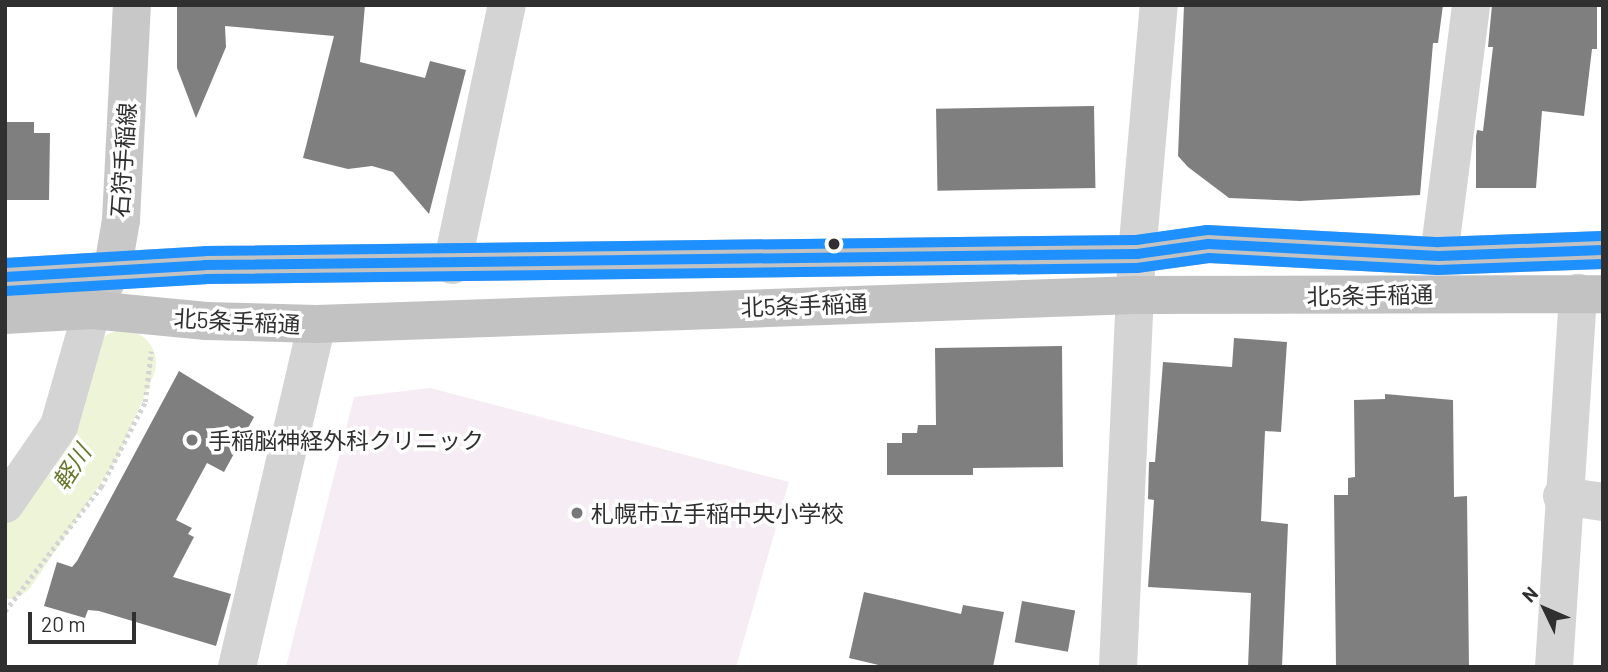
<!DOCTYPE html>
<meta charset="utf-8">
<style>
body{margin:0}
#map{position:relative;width:1608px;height:672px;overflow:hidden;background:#fff;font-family:Barlow,"Noto Sans JP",sans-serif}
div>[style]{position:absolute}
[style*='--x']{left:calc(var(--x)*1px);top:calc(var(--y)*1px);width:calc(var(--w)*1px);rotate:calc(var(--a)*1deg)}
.green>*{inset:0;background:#f6ecf3}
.river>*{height:65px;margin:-32.5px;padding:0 32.5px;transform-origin:32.5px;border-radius:32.5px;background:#eef4d8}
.building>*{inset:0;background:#7f7f7f;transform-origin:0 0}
.path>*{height:4.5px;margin-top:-2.25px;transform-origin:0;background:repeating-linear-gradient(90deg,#d4d4d4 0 3.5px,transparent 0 7px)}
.minor>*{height:38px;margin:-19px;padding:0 19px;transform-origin:19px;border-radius:19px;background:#d4d4d4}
.major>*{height:38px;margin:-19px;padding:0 19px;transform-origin:19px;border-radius:19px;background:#c8c8c8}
.highway>*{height:38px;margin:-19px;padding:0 19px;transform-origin:19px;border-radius:19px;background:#c2c2c2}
.bus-1>*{height:10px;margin:-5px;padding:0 5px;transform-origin:5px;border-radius:5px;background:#1e90ff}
.bus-2>*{height:10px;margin:-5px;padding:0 5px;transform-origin:5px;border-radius:5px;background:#1e90ff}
.bus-3>*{height:10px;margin:-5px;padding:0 5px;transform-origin:5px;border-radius:5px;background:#1e90ff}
.dots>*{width:19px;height:19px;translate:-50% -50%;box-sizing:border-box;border:4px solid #fff;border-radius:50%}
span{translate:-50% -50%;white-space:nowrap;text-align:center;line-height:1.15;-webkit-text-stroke:7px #fff;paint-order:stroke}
.street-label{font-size:23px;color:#303030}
.poi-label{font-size:23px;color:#303030}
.left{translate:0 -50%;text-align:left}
.water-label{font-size:24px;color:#67782d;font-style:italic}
.frame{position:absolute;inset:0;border:7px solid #303030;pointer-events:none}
.north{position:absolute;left:1510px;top:574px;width:70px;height:70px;-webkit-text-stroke:5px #fff;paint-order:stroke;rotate:314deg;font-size:19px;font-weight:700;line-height:28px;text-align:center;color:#303030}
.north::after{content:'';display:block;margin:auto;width:24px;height:32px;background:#303030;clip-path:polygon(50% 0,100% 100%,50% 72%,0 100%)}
.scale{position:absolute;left:28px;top:612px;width:108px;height:32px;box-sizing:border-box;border:4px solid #303030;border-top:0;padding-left:9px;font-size:21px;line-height:24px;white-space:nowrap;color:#303030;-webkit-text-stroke:5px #fff;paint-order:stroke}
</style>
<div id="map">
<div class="green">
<i style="clip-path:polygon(430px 388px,789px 482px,736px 667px,286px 667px,354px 397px)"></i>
</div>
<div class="river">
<i style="--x:5;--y:566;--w:148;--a:-56"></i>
<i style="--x:88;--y:443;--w:88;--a:-66.6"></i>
</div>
<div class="building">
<i style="clip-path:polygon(177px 5px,365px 5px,360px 62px,425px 78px,430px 61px,466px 70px,429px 214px,393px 172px,372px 166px,348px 169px,303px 158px,334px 36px,225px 26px,226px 47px,196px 118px,177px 68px)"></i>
<i style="clip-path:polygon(1184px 5px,1443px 5px,1438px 43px,1433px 43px,1420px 195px,1300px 201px,1229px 198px,1188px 167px,1178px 156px)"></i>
<i style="clip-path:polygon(1492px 5px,1597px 5px,1597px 49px,1592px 49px,1584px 116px,1542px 111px,1536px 188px,1476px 188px,1476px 136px,1477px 130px,1483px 131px,1493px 47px,1488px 47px)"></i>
<i style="left:1094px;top:106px;width:82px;height:158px;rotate:89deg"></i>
<i style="clip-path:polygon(5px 122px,34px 122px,34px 133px,50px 133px,49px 200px,5px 200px)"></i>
<i style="clip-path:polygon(1234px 338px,1287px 342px,1281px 432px,1265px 431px,1261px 521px,1288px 524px,1282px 667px,1248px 667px,1251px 593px,1148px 587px,1154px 500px,1148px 499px,1149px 462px,1155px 462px,1163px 362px,1232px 367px)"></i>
<i style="clip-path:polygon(1062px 346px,1063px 467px,973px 468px,973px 475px,887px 475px,887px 443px,902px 443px,902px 433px,917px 433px,918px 425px,936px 425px,935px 348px)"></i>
<i style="clip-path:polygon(179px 371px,254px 417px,224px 472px,207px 463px,176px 520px,192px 528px,188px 534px,194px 537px,173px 577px,231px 594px,216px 646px,99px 611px,88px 610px,85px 618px,44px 606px,57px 562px,72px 567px,77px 561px)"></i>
<i style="clip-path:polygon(1385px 394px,1453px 400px,1454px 497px,1467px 496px,1469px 667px,1336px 667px,1334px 495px,1348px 495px,1348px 478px,1355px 477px,1354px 400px,1385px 399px)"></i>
<i style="clip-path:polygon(864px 592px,961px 614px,963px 605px,1004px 612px,993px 667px,887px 667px,849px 658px)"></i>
<i style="left:1022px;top:601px;width:54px;height:42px;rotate:10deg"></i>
</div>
<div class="path">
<i style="--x:5;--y:611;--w:157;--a:-52.3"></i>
<i style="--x:101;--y:487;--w:96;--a:-62.6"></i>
<i style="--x:145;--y:402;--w:51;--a:-83.3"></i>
</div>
<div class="minor">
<i style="--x:1439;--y:256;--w:253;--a:-82.7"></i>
<i style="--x:452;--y:265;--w:266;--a:-78.1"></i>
<i style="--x:1562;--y:496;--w:41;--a:8.3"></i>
<i style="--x:5;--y:504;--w:95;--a:-55.3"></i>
<i style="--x:59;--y:426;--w:121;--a:-74.1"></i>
<i style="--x:237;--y:667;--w:352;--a:-76.9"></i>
<i style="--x:1118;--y:667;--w:413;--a:-87.4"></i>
<i style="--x:1137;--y:254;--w:250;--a:-85"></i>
<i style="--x:1554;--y:667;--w:375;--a:-86.3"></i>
</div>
<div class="major">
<i style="--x:92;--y:310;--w:48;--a:-64"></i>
<i style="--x:113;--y:267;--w:48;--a:-80.3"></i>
<i style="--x:121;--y:220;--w:215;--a:-87.1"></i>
</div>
<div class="highway">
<i style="--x:5;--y:277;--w:200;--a:-3.4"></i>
<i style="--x:205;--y:265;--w:932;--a:-0.68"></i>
<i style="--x:1137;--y:254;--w:72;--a:-8"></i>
<i style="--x:1208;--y:244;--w:231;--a:3"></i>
<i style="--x:1439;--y:256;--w:164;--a:-2.1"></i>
<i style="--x:5;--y:315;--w:87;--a:-3.3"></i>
<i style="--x:92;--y:310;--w:115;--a:5.5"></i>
<i style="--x:206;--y:321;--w:111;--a:1.5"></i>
<i style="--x:317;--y:324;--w:819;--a:-2.03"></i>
<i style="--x:1135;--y:295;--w:468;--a:-0.1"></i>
</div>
<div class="bus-1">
<i style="--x:5;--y:277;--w:200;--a:-3.4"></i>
<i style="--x:205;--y:265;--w:932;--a:-0.68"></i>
<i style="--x:1137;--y:254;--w:72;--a:-8"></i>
<i style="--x:1208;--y:244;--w:231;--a:3"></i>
<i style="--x:1439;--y:256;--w:164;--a:-2.1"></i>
</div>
<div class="bus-2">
<i style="--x:6;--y:291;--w:200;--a:-3.4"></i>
<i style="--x:206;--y:279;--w:931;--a:-0.68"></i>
<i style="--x:1137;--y:268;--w:73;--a:-7.9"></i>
<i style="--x:1209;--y:258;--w:229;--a:3"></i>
<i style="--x:1438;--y:270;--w:165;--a:-2.1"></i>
</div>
<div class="bus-3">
<i style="--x:5;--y:263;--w:200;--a:-3.4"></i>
<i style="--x:205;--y:251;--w:931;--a:-0.68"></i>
<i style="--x:1136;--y:240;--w:72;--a:-8"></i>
<i style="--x:1207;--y:230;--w:232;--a:3"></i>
<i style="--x:1439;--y:242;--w:163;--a:-2.1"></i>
</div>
<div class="dots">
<i style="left:834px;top:244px;background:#303030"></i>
<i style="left:192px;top:440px;background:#787878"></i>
<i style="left:577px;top:513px;background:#787878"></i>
</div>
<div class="street-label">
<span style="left:123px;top:160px;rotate:-86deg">石狩手稲線</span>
<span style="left:1370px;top:295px;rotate:-1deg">北5条手稲通</span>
<span style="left:804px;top:305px;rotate:-2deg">北5条手稲通</span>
<span style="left:237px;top:321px;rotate:3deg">北5条手稲通</span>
</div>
<div class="poi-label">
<span class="left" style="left:208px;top:440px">手稲脳神経外科クリニック</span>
<span class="left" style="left:591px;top:513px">札幌市立手稲中央小学校</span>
</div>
<div class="water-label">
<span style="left:71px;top:467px;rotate:-57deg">軽川</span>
</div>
<div class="frame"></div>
<div class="north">N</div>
<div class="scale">20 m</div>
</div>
